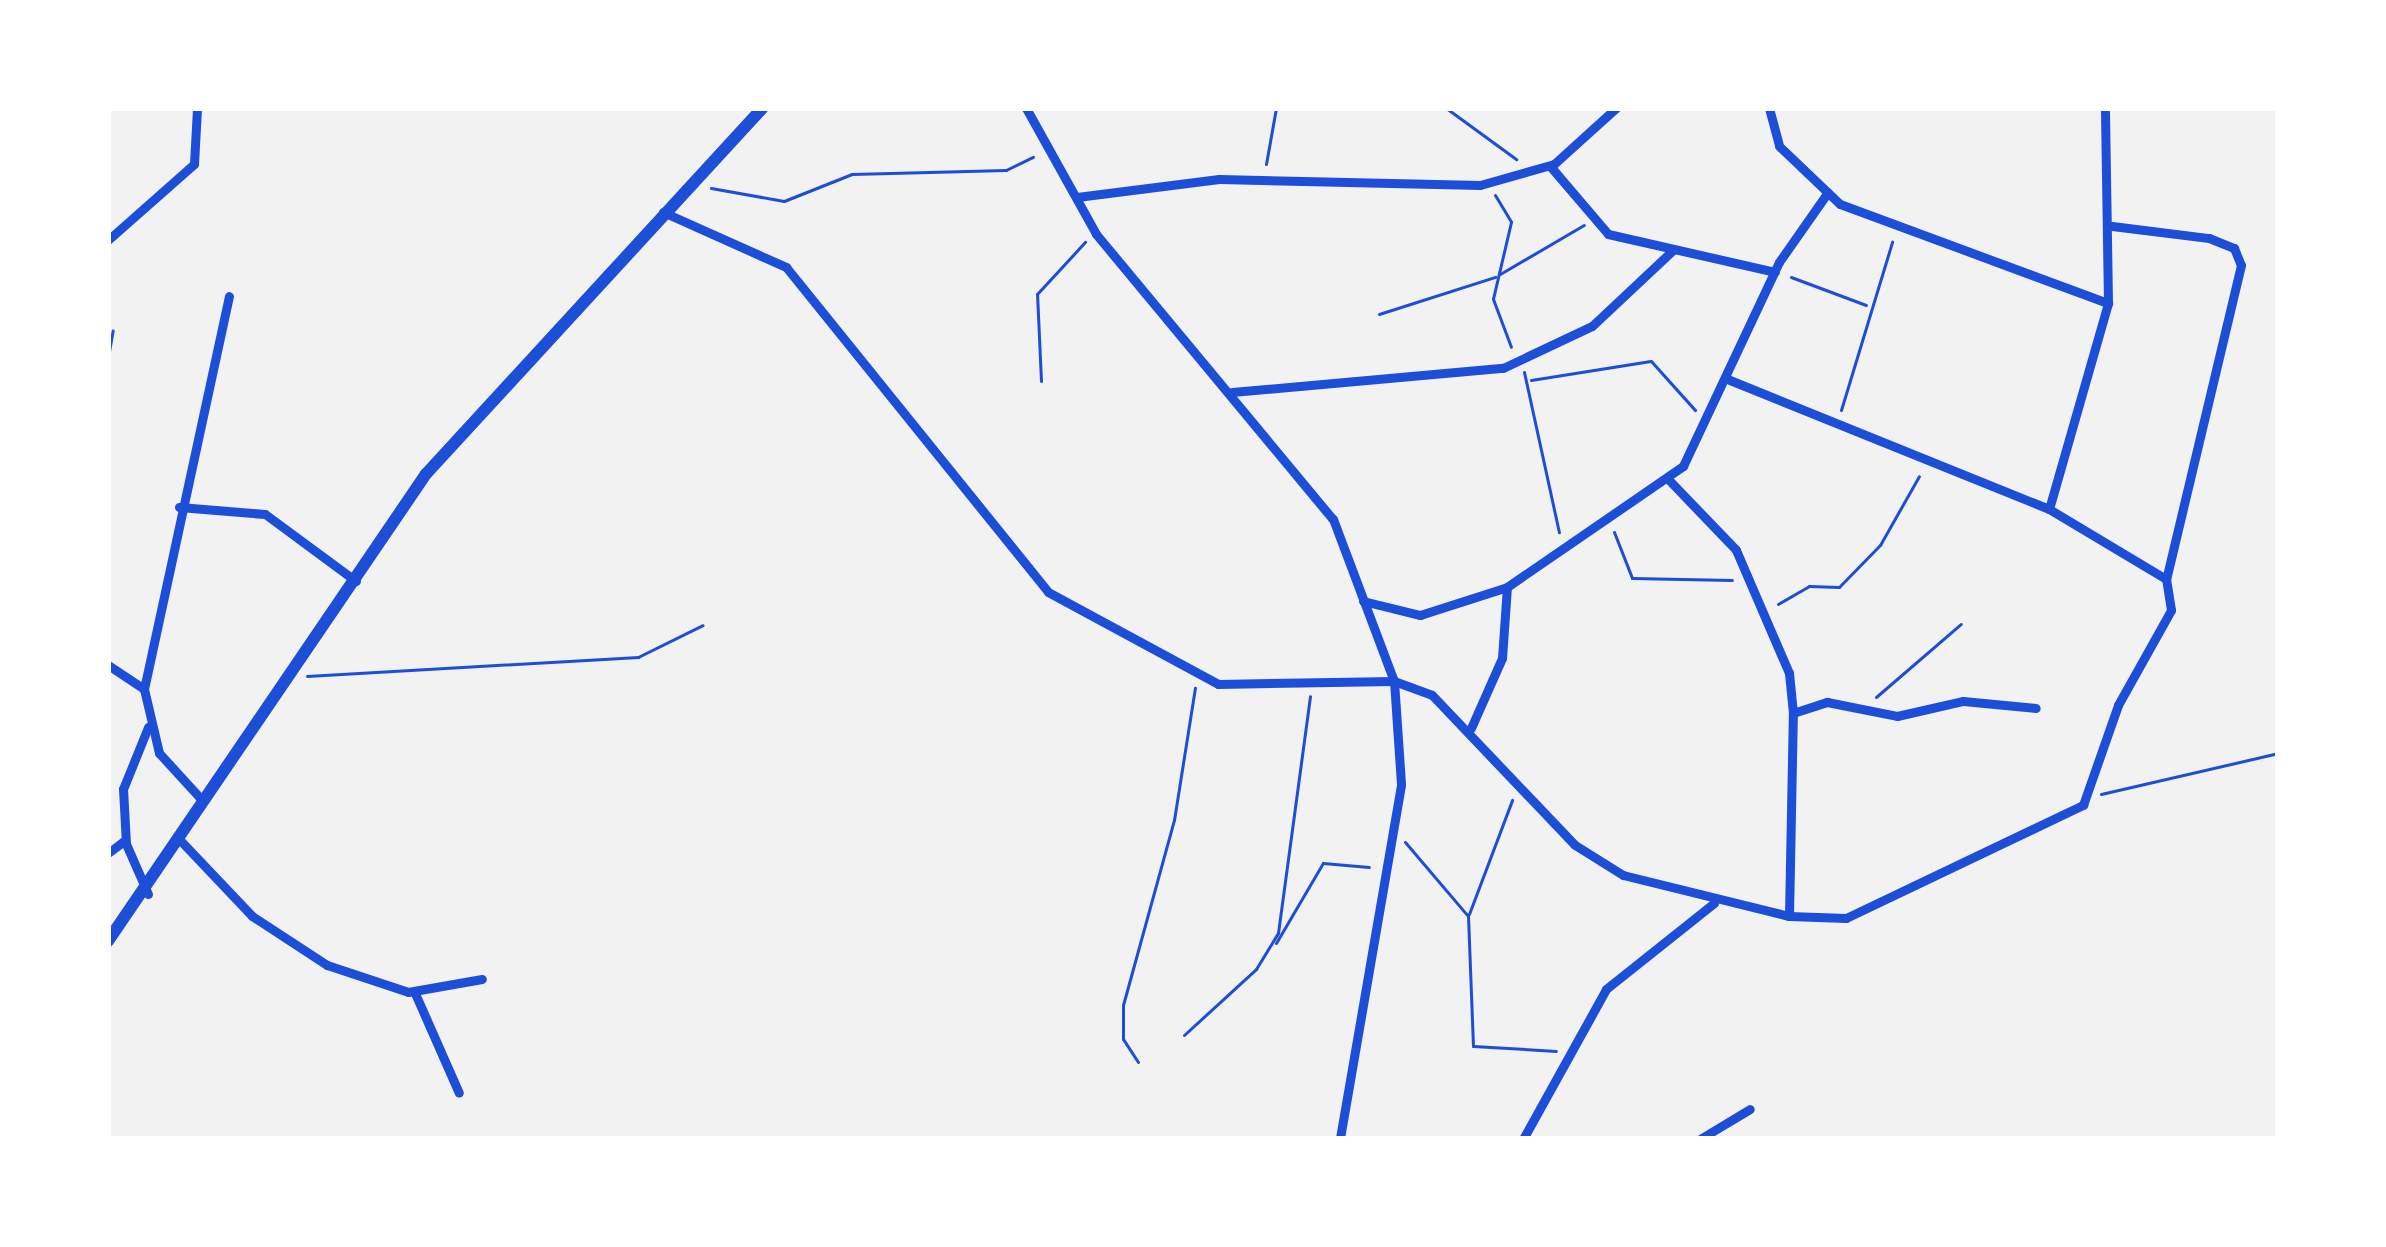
<!DOCTYPE html>
<style>
body{margin:0}
#map{position:relative;width:2386px;height:1247px;overflow:hidden;background:#f2f2f2;font-family:"DejaVu Sans",sans-serif}
div>[style]{position:absolute}
[style*='--x']{left:calc(var(--x)*1px);top:calc(var(--y)*1px);width:calc(var(--w)*1px);rotate:calc(var(--a)*1deg)}
.path>*{height:3px;margin:-1.5px;padding:0 1.5px;transform-origin:1.5px;border-radius:1.5px;background:#1d4ed8}
.minor>*{height:9px;margin:-4.5px;padding:0 4.5px;transform-origin:4.5px;border-radius:4.5px;background:#1d4ed8}
.tertiary>*{height:12px;margin:-6px;padding:0 6px;transform-origin:6px;border-radius:6px;background:#1d4ed8}
span{translate:-50% -50%;white-space:nowrap;text-align:center;line-height:1.15;-webkit-text-stroke:9px #fff;paint-order:stroke}
.frame{position:absolute;inset:0;border:111px solid #fff;pointer-events:none}
</style>
<div id="map">
<div class="path">
<i style="--x:1446;--y:108;--w:87;--a:36.1"></i>
<i style="--x:1266;--y:164;--w:57;--a:-79.9"></i>
<i style="--x:711;--y:188;--w:74;--a:10.1"></i>
<i style="--x:784;--y:201;--w:73;--a:-21.7"></i>
<i style="--x:852;--y:174;--w:154;--a:-1.5"></i>
<i style="--x:1006;--y:170;--w:30;--a:-26"></i>
<i style="--x:1495;--y:195;--w:31;--a:59"></i>
<i style="--x:1511;--y:222;--w:79;--a:103.2"></i>
<i style="--x:1493;--y:299;--w:51;--a:69.4"></i>
<i style="--x:1500;--y:274;--w:97;--a:-30.3"></i>
<i style="--x:1791;--y:277;--w:80;--a:20.5"></i>
<i style="--x:1379;--y:314;--w:122;--a:-17.7"></i>
<i style="--x:108;--y:357;--w:27;--a:-80"></i>
<i style="--x:1524;--y:372;--w:164;--a:77.7"></i>
<i style="--x:1531;--y:380;--w:121;--a:-9"></i>
<i style="--x:1651;--y:361;--w:66;--a:48.1"></i>
<i style="--x:1041;--y:381;--w:87;--a:-92.6"></i>
<i style="--x:1037;--y:294;--w:71;--a:-47.3"></i>
<i style="--x:1841;--y:410;--w:176;--a:-73.1"></i>
<i style="--x:1614;--y:532;--w:49;--a:68.6"></i>
<i style="--x:1632;--y:578;--w:100;--a:1.1"></i>
<i style="--x:1778;--y:604;--w:36;--a:-30"></i>
<i style="--x:1809;--y:586;--w:30;--a:2"></i>
<i style="--x:1839;--y:587;--w:59;--a:-45.7"></i>
<i style="--x:1880;--y:545;--w:79;--a:-60.5"></i>
<i style="--x:307;--y:676;--w:332;--a:-3.3"></i>
<i style="--x:638;--y:657;--w:72;--a:-26.2"></i>
<i style="--x:1876;--y:697;--w:112;--a:-40.7"></i>
<i style="--x:2101;--y:794;--w:182;--a:-13"></i>
<i style="--x:1405;--y:842;--w:97;--a:49.6"></i>
<i style="--x:1468;--y:916;--w:130;--a:87.8"></i>
<i style="--x:1473;--y:1046;--w:83;--a:3.4"></i>
<i style="--x:1469;--y:914;--w:122;--a:-69.3"></i>
<i style="--x:1276;--y:943;--w:93;--a:-59.6"></i>
<i style="--x:1323;--y:863;--w:46;--a:5"></i>
<i style="--x:1184;--y:1035;--w:98;--a:-42.5"></i>
<i style="--x:1256;--y:969;--w:42;--a:-58.6"></i>
<i style="--x:1278;--y:933;--w:239;--a:-82.3"></i>
<i style="--x:1138;--y:1062;--w:27;--a:-123"></i>
<i style="--x:1123;--y:1039;--w:34;--a:-90"></i>
<i style="--x:1123;--y:1005;--w:192;--a:-74.6"></i>
<i style="--x:1174;--y:820;--w:134;--a:-81"></i>
</div>
<div class="minor">
<i style="--x:1026;--y:108;--w:144;--a:60.9"></i>
<i style="--x:1096;--y:234;--w:371;--a:50.3"></i>
<i style="--x:1333;--y:519;--w:173;--a:69.4"></i>
<i style="--x:1394;--y:681;--w:104;--a:86.1"></i>
<i style="--x:1401;--y:785;--w:359;--a:99.8"></i>
<i style="--x:1769;--y:108;--w:39;--a:75"></i>
<i style="--x:1779;--y:146;--w:84;--a:43.6"></i>
<i style="--x:1840;--y:204;--w:286;--a:20.3"></i>
<i style="--x:1550;--y:166;--w:89;--a:49.5"></i>
<i style="--x:1608;--y:234;--w:171;--a:12.8"></i>
<i style="--x:1077;--y:197;--w:143;--a:-7.2"></i>
<i style="--x:1219;--y:179;--w:261;--a:1.3"></i>
<i style="--x:1480;--y:185;--w:77;--a:-15.8"></i>
<i style="--x:1554;--y:164;--w:84;--a:-42.1"></i>
<i style="--x:663;--y:212;--w:135;--a:24.1"></i>
<i style="--x:786;--y:267;--w:417;--a:51.1"></i>
<i style="--x:1048;--y:592;--w:193;--a:28.4"></i>
<i style="--x:1218;--y:684;--w:176;--a:-1"></i>
<i style="--x:1394;--y:681;--w:40;--a:20.2"></i>
<i style="--x:1432;--y:695;--w:207;--a:46.4"></i>
<i style="--x:1575;--y:845;--w:57;--a:32"></i>
<i style="--x:1623;--y:875;--w:171;--a:13.9"></i>
<i style="--x:1789;--y:916;--w:57;--a:2"></i>
<i style="--x:1846;--y:918;--w:263;--a:-25.5"></i>
<i style="--x:2083;--y:805;--w:106;--a:-70.7"></i>
<i style="--x:2118;--y:705;--w:109;--a:-60.8"></i>
<i style="--x:2171;--y:610;--w:31;--a:-99"></i>
<i style="--x:2166;--y:579;--w:136;--a:-149.1"></i>
<i style="--x:2049;--y:509;--w:345;--a:-158"></i>
<i style="--x:2112;--y:226;--w:98;--a:7.1"></i>
<i style="--x:2209;--y:238;--w:27;--a:22"></i>
<i style="--x:2234;--y:248;--w:18;--a:68"></i>
<i style="--x:2241;--y:265;--w:323;--a:103.4"></i>
<i style="--x:108;--y:240;--w:115;--a:-41.5"></i>
<i style="--x:194;--y:164;--w:56;--a:-86.9"></i>
<i style="--x:1232;--y:392;--w:272;--a:-5.1"></i>
<i style="--x:1503;--y:368;--w:98;--a:-25.3"></i>
<i style="--x:1592;--y:326;--w:111;--a:-43.2"></i>
<i style="--x:1668;--y:479;--w:98;--a:46.2"></i>
<i style="--x:1736;--y:550;--w:134;--a:66.7"></i>
<i style="--x:1789;--y:673;--w:40;--a:84.3"></i>
<i style="--x:179;--y:507;--w:86;--a:4.7"></i>
<i style="--x:265;--y:514;--w:113;--a:36.4"></i>
<i style="--x:2049;--y:509;--w:214;--a:-74"></i>
<i style="--x:2108;--y:303;--w:195;--a:-90.9"></i>
<i style="--x:1363;--y:601;--w:59;--a:13.8"></i>
<i style="--x:1420;--y:615;--w:91;--a:-17.8"></i>
<i style="--x:108;--y:665;--w:43;--a:33.7"></i>
<i style="--x:144;--y:689;--w:66;--a:76.8"></i>
<i style="--x:159;--y:753;--w:64;--a:47.5"></i>
<i style="--x:144;--y:689;--w:402;--a:-77.8"></i>
<i style="--x:1471;--y:728;--w:77;--a:-66.1"></i>
<i style="--x:1502;--y:658;--w:71;--a:-86"></i>
<i style="--x:1507;--y:587;--w:214;--a:-34.5"></i>
<i style="--x:1683;--y:466;--w:225;--a:-64.8"></i>
<i style="--x:1779;--y:262;--w:85;--a:-55"></i>
<i style="--x:179;--y:839;--w:106;--a:46.5"></i>
<i style="--x:252;--y:916;--w:90;--a:33.2"></i>
<i style="--x:327;--y:965;--w:85;--a:18.4"></i>
<i style="--x:408;--y:992;--w:75;--a:-10"></i>
<i style="--x:108;--y:853;--w:21;--a:-37"></i>
<i style="--x:148;--y:894;--w:55;--a:-113.7"></i>
<i style="--x:126;--y:844;--w:55;--a:-93.1"></i>
<i style="--x:123;--y:789;--w:67;--a:-68"></i>
<i style="--x:1789;--y:916;--w:203;--a:-88.9"></i>
<i style="--x:1793;--y:713;--w:36;--a:-18"></i>
<i style="--x:1827;--y:702;--w:71;--a:11.3"></i>
<i style="--x:1897;--y:716;--w:68;--a:-12.8"></i>
<i style="--x:1963;--y:701;--w:73;--a:5.5"></i>
<i style="--x:414;--y:991;--w:111;--a:66.2"></i>
<i style="--x:1523;--y:1139;--w:171;--a:-61"></i>
<i style="--x:1606;--y:989;--w:138;--a:-38.5"></i>
<i style="--x:1700;--y:1139;--w:58;--a:-31"></i>
</div>
<div class="tertiary">
<i style="--x:108;--y:941;--w:565;--a:-55.75"></i>
<i style="--x:426;--y:474;--w:497;--a:-47.4"></i>
</div>
<div class="frame"></div>
</div>
